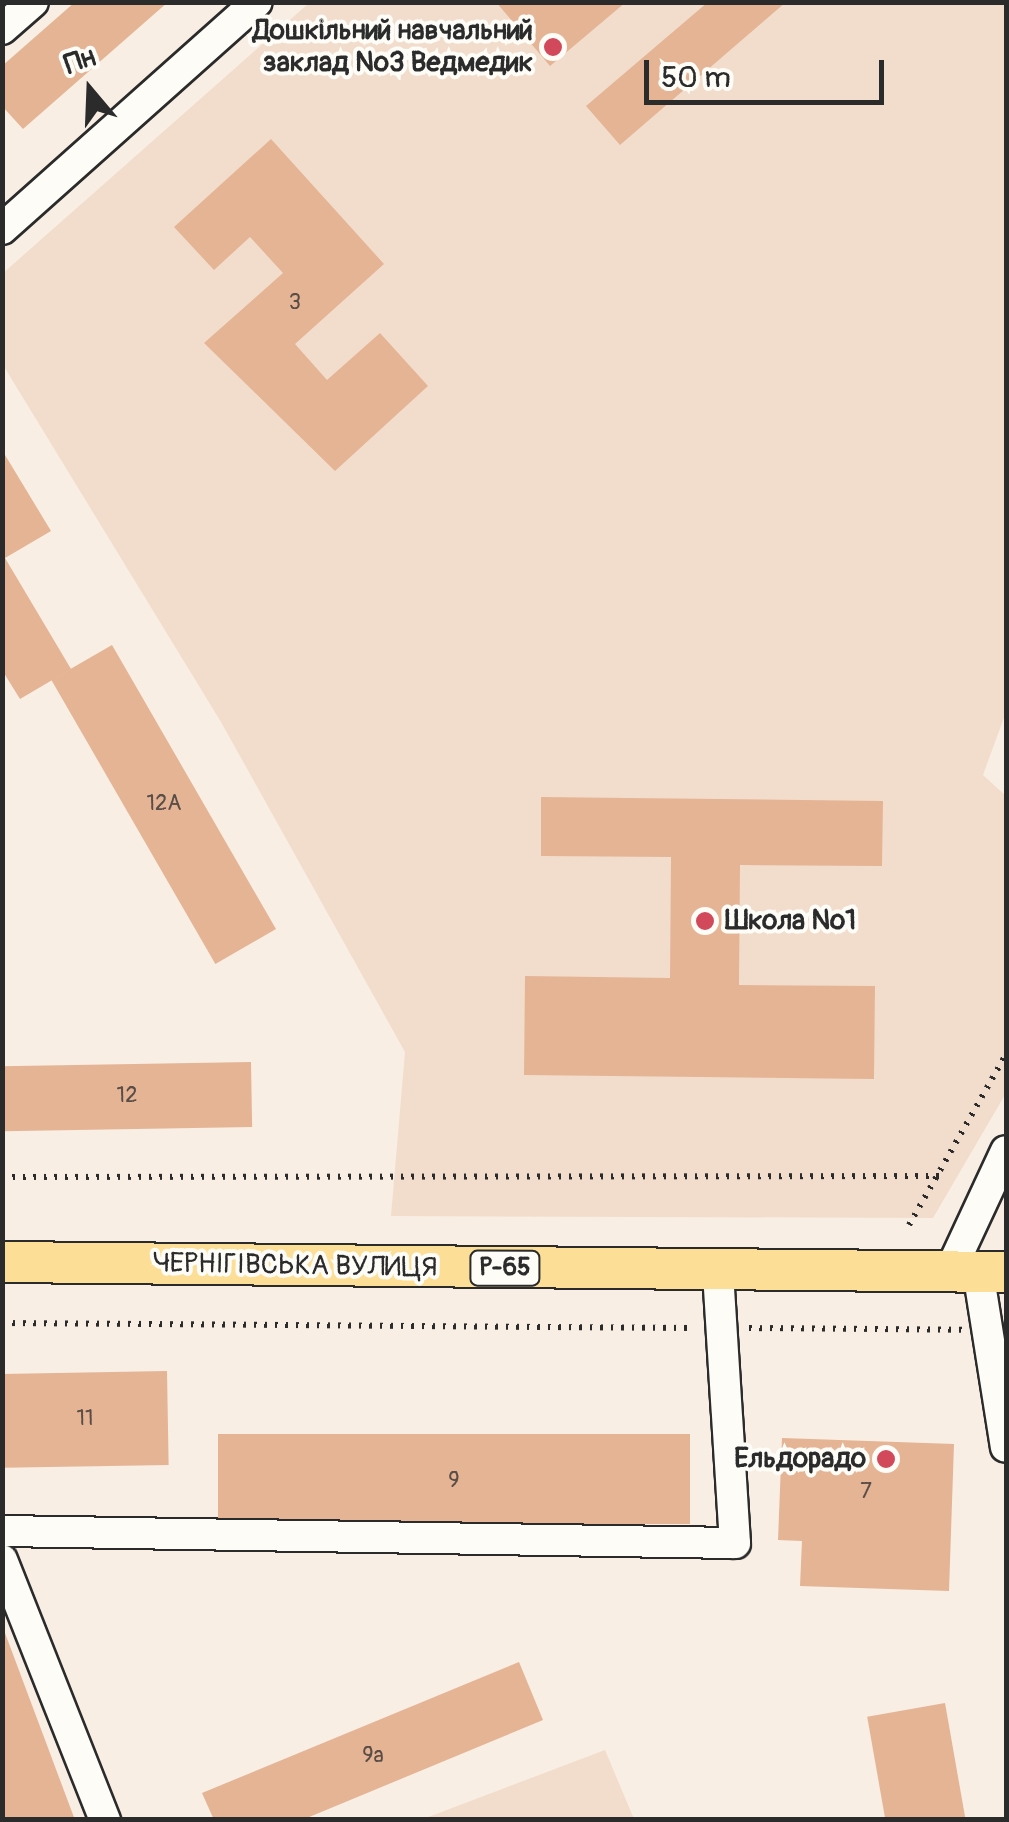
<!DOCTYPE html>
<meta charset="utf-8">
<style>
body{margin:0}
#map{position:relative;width:1009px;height:1822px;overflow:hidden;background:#f8eee3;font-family:Pangolin,sans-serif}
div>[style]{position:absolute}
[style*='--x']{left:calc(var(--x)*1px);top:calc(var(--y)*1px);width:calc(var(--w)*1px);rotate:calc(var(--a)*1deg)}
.built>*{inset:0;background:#f2ddcc}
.building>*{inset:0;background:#e4b495;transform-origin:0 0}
.path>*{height:6px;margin-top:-3px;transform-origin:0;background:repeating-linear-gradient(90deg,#2b2b2b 0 2.5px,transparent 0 10.5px)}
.roads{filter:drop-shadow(2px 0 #2b2b2b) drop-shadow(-2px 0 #2b2b2b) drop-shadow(0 2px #2b2b2b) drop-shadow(0 -2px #2b2b2b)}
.minor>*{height:30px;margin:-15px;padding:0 15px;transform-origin:15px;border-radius:15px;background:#fdfcf7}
.major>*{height:40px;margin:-20px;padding:0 20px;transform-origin:20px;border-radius:20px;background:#fcde96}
.dots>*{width:28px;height:28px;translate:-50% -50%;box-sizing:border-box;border:5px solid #fdfcf7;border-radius:50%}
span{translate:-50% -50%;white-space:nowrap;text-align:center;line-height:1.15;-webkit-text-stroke:8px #fdfcf7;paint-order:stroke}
.number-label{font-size:22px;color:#594d46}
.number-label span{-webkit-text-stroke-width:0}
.shield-label span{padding:2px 8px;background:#fdfcf7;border:2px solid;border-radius:8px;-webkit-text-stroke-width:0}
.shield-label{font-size:25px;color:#2b2b2b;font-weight:700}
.poi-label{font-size:28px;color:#2b2b2b;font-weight:700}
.right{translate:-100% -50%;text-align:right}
.left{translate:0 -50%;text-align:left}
.street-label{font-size:28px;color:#2b2b2b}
.frame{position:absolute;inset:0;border:5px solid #2b2b2b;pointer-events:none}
.north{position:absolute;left:40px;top:40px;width:100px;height:100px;-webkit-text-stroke:8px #fdfcf7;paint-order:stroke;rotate:341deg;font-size:28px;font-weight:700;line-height:40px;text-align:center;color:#2b2b2b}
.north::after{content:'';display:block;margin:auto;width:35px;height:45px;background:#2b2b2b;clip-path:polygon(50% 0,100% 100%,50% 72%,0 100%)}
.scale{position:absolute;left:644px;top:60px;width:240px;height:45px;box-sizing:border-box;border:5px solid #2b2b2b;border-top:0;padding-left:12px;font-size:30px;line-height:35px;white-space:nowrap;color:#2b2b2b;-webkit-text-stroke:8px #fdfcf7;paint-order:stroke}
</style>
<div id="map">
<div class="built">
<i style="clip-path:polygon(309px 3px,1006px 3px,1006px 712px,983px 775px,1006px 796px,1006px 1093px,933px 1218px,391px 1216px,405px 1052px,221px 722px,3px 365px,2px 274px)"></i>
<i style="clip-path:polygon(605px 1750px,634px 1819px,423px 1819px)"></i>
</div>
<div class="building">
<i style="clip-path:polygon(75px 2px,168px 2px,23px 129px,2px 106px,2px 66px)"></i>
<i style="clip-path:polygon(496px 2px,626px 2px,550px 66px)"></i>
<i style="clip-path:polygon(708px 2px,786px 2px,620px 145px,586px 106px)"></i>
<i style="clip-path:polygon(271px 139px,384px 264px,295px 344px,327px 380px,380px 333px,428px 386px,335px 471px,204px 343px,283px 273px,250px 237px,214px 270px,174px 227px)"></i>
<i style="clip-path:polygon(2px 450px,51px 531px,5px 558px,71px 669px,20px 699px,2px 670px)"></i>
<i style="left:112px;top:645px;width:328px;height:70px;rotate:60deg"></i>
<i style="clip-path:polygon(541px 797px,883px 801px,882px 866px,740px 865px,739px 985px,875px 986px,874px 1079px,524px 1075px,525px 976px,670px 978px,671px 857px,541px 856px)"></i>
<i style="left:251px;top:1062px;width:65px;height:249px;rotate:89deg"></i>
<i style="left:167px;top:1371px;width:94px;height:165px;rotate:89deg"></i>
<i style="left:690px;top:1434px;width:90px;height:472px;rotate:90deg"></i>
<i style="clip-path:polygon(782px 1438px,954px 1444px,949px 1591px,800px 1586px,802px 1541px,778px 1540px)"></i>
<i style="clip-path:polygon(2px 1633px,5px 1633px,75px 1820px,2px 1820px)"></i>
<i style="clip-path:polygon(519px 1662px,543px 1720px,302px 1820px,214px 1820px,202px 1793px)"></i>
<i style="left:945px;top:1703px;width:119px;height:79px;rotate:80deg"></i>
</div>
<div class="path">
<i style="--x:2;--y:1177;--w:937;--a:-0.06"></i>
<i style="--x:909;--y:1225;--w:197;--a:-60.4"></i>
<i style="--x:2;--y:1323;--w:690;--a:0.42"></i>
<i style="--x:749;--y:1328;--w:213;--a:0.5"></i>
</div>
<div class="roads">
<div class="minor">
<i style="--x:2;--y:29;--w:41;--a:-41.1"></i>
<i style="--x:2;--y:229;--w:341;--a:-41.7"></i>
<i style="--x:951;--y:1269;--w:130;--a:-65"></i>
<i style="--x:978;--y:1271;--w:178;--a:81"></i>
<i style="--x:2;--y:1531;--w:733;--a:0.94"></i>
<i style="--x:735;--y:1543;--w:273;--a:-93.6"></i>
<i style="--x:2;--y:1560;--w:280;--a:68.4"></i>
</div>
<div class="major">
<i style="--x:2;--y:1262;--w:1004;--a:0.57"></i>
</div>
</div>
<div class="dots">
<i style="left:553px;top:47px;background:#d1495b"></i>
<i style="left:705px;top:921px;background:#d1495b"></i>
<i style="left:886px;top:1459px;background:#d1495b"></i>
</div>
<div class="number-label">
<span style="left:295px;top:303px">3</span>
<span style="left:164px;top:804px">12А</span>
<span style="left:127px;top:1096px">12</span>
<span style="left:85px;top:1419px">11</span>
<span style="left:454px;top:1481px">9</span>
<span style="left:866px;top:1492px">7</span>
<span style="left:373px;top:1756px">9а</span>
</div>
<div class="shield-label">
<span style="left:505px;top:1268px">Р-65</span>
</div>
<div class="poi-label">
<span class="right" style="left:533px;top:47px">Дошкільний навчальний<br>заклад №3 Ведмедик</span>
<span class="left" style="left:725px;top:921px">Школа №1</span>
<span class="right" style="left:866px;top:1459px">Ельдорадо</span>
</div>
<div class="street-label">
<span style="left:295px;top:1266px;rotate:1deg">ЧЕРНІГІВСЬКА ВУЛИЦЯ</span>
</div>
<div class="frame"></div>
<div class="north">Пн</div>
<div class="scale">50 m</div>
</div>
